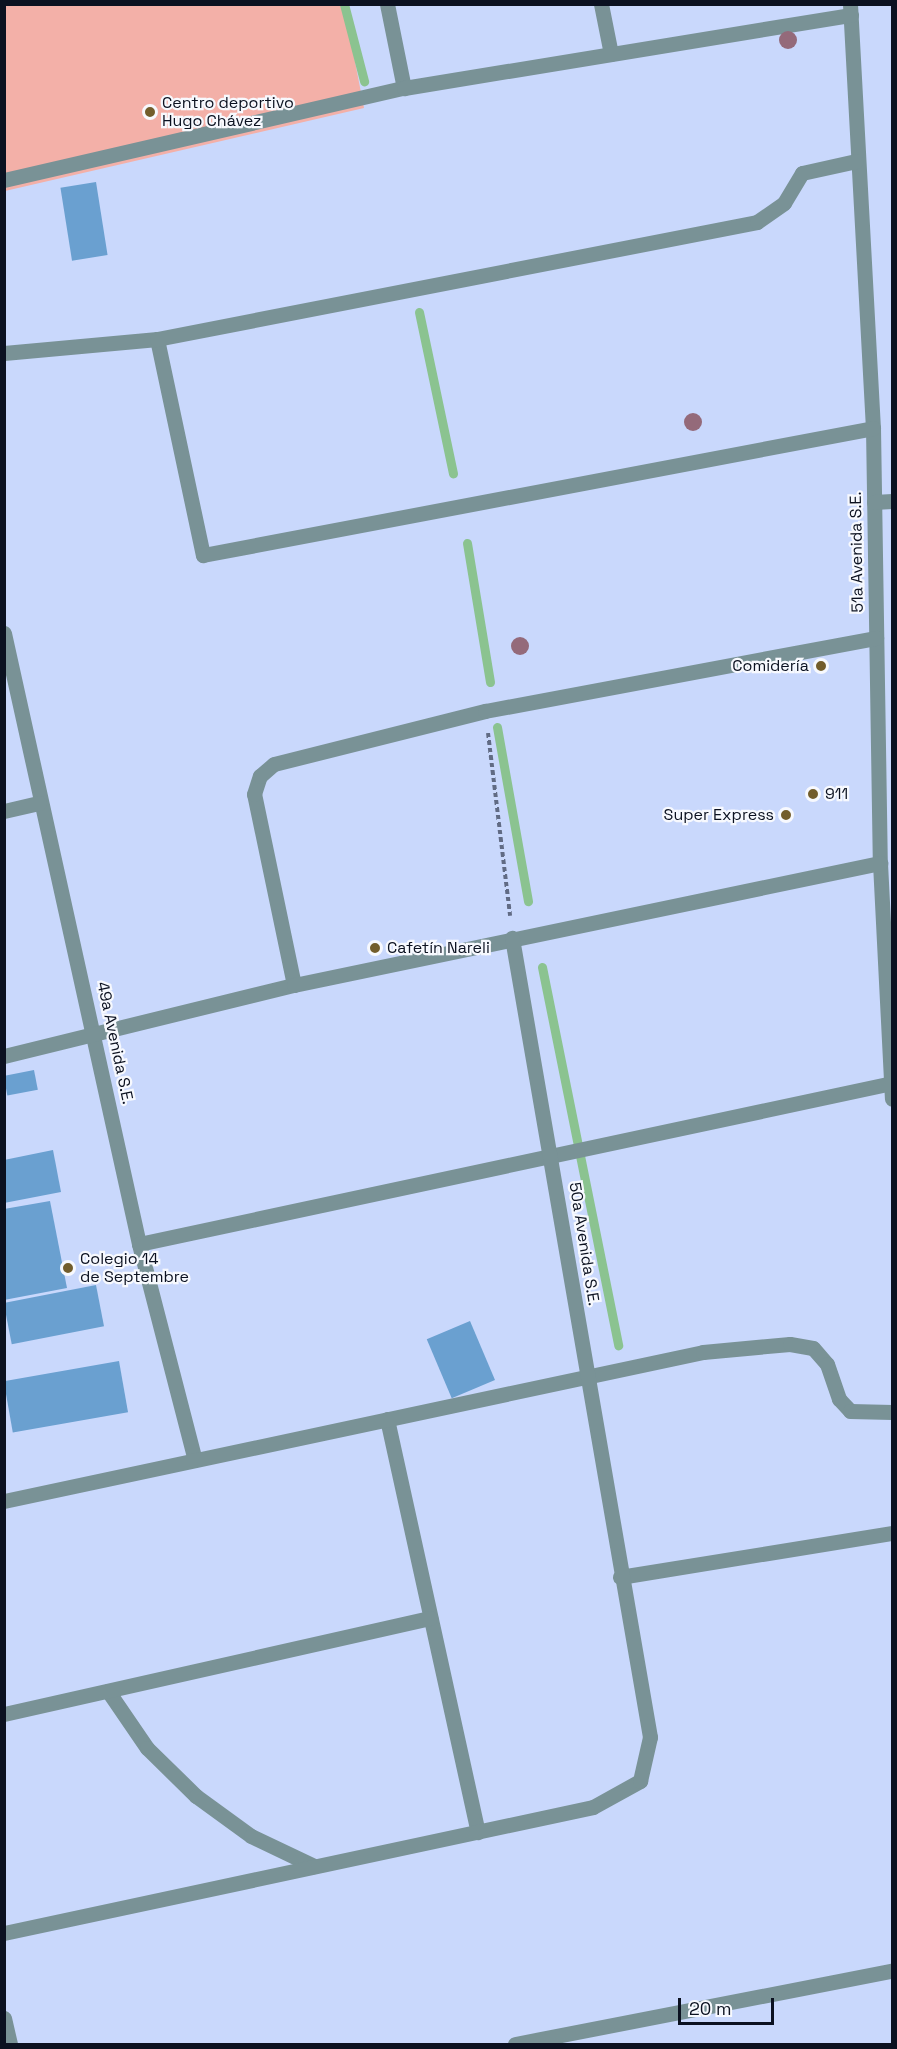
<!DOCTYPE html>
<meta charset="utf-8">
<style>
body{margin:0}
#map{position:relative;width:897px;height:2049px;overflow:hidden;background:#c9d8fc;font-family:"Space Grotesk",sans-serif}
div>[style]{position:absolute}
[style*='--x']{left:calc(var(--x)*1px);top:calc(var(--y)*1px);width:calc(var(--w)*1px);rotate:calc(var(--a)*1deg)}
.green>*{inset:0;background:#f3b0a8}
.stream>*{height:9px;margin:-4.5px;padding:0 4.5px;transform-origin:4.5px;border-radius:4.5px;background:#8bc390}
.building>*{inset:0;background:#6aa0d0;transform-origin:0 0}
.path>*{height:4px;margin-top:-2px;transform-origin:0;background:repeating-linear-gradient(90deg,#616b84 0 4.5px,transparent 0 7.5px)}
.street>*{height:15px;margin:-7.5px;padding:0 7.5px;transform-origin:7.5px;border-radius:7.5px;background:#799296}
.trees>*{width:18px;height:18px;margin:-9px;border-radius:50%;background:#946a7a}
.dots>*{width:16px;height:16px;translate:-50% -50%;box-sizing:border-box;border:3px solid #f7f9fe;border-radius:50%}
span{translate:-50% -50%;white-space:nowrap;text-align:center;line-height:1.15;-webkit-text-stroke:4.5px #f7f9fe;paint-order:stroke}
.poi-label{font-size:16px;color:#0b1120}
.left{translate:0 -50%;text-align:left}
.right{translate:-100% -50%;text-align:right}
.street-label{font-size:16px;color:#0b1120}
.frame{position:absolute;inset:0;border:6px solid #0b1120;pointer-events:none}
.scale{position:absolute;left:678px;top:1998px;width:96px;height:27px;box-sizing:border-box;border:3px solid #0b1120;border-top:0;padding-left:8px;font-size:18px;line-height:21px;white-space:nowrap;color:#0b1120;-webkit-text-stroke:4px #f7f9fe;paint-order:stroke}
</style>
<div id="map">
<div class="green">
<i style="clip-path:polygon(5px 5px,344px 5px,364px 108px,5px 191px)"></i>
</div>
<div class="stream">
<i style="--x:344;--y:4;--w:80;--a:75.4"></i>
<i style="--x:419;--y:312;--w:165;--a:78.1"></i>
<i style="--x:467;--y:543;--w:141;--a:80.6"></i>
<i style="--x:497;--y:727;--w:177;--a:79.9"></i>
<i style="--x:542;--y:967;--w:386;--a:78.6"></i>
</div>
<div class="building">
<i style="left:96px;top:182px;width:74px;height:36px;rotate:81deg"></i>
<i style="left:34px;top:1070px;width:20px;height:31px;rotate:79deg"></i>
<i style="clip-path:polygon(53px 1150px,61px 1192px,4px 1203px,4px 1160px)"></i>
<i style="clip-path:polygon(50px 1201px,67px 1288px,4px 1300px,4px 1209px)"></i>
<i style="left:96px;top:1285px;width:42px;height:94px;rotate:79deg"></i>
<i style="left:470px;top:1321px;width:64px;height:47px;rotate:67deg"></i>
<i style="left:119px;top:1361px;width:52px;height:117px;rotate:80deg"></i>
</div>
<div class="path">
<i style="--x:488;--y:733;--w:184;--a:83.1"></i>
</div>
<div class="street">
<i style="--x:387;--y:4;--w:86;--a:78.6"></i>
<i style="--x:601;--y:4;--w:51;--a:78.7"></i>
<i style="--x:850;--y:4;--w:425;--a:86.9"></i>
<i style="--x:873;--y:428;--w:435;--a:89.1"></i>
<i style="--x:880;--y:863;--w:236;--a:87.1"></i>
<i style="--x:4;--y:180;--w:410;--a:-13"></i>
<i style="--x:404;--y:88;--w:453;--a:-9.3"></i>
<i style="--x:157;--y:339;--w:221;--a:78"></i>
<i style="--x:203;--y:555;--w:682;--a:-10.73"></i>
<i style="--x:4;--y:353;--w:154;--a:-5.2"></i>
<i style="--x:157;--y:339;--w:611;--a:-11.03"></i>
<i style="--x:757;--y:222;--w:33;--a:-35"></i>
<i style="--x:784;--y:203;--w:35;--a:-59"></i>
<i style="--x:802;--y:173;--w:55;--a:-12.5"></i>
<i style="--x:874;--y:502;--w:18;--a:-3"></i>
<i style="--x:4;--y:633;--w:626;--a:77.54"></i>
<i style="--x:139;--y:1244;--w:223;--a:75.5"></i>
<i style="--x:4;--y:811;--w:36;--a:-13"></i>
<i style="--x:294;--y:985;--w:195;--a:-101.8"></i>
<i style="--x:254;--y:794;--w:19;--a:-72"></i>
<i style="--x:260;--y:776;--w:18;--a:-41"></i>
<i style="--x:274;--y:764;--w:218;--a:-14.1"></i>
<i style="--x:485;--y:711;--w:398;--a:-10.6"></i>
<i style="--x:4;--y:1056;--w:299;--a:-13.8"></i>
<i style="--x:294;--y:985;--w:599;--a:-11.76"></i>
<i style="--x:139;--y:1244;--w:770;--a:-12.07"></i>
<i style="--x:387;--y:1419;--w:423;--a:77.6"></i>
<i style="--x:4;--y:1501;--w:715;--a:-12.03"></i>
<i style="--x:703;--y:1352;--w:87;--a:-5.3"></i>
<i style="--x:790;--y:1344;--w:23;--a:10"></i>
<i style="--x:813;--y:1348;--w:21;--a:49"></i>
<i style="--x:827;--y:1364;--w:37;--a:71"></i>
<i style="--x:839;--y:1399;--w:16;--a:47"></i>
<i style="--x:850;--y:1411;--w:42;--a:1.4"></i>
<i style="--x:620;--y:1577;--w:276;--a:-9.2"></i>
<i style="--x:108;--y:1691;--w:69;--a:55.6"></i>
<i style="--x:147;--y:1748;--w:69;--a:44.4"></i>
<i style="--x:196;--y:1796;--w:68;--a:36"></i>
<i style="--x:251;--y:1836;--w:70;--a:25.5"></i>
<i style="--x:4;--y:1714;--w:437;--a:-12.7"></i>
<i style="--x:4;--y:1933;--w:602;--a:-12.07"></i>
<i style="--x:593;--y:1807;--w:54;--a:-29"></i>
<i style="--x:640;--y:1781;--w:45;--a:-77.2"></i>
<i style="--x:650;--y:1737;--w:811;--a:-99.8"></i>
<i style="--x:4;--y:2018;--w:27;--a:77"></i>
<i style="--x:515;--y:2044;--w:384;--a:-11"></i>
</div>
<div class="trees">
<i style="left:788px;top:40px"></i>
<i style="left:693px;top:422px"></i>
<i style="left:520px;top:646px"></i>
</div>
<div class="dots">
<i style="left:150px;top:112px;background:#725d2c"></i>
<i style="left:821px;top:666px;background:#725d2c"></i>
<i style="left:813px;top:794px;background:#725d2c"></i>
<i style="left:786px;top:815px;background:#725d2c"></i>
<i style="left:375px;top:948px;background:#725d2c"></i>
<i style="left:68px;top:1268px;background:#725d2c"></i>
</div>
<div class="poi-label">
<span class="left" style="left:162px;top:112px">Centro deportivo<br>Hugo Chávez</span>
<span class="right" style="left:809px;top:666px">Comidería</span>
<span class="left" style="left:825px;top:794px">911</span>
<span class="right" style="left:774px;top:815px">Super Express</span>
<span class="left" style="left:387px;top:948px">Cafetín Nareli</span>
<span class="left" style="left:80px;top:1268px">Colegio 14<br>de Septembre</span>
</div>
<div class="street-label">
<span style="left:857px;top:552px;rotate:-91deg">51a Avenida S.E.</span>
<span style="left:115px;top:1043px;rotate:78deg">49a Avenida S.E.</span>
<span style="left:584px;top:1244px;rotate:81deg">50a Avenida S.E.</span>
</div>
<div class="frame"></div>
<div class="scale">20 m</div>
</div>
